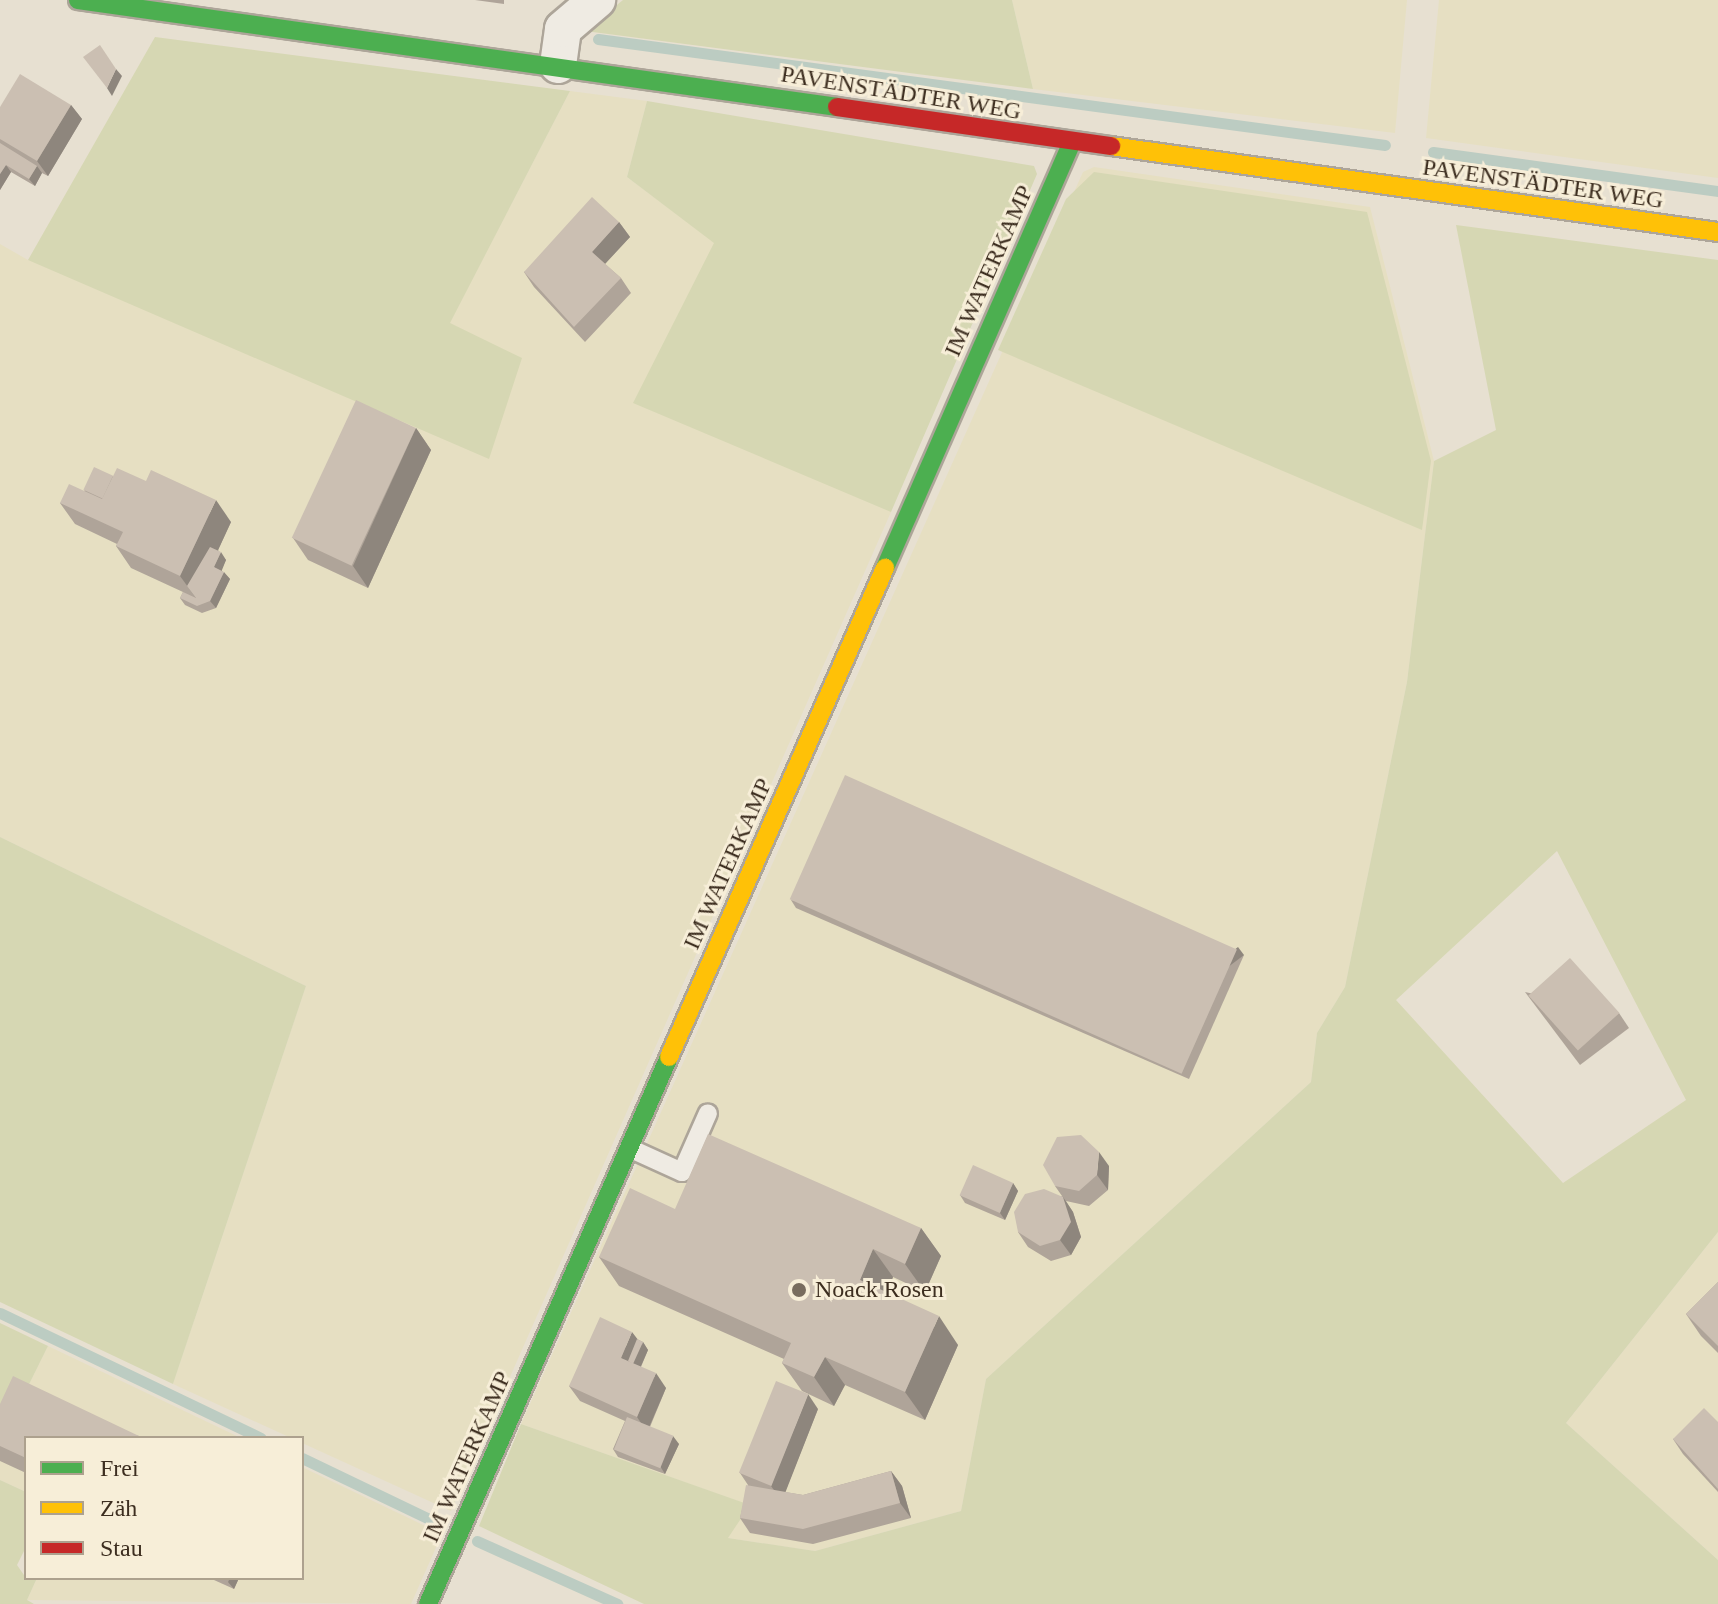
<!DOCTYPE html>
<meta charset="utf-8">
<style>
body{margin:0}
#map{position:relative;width:1718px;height:1604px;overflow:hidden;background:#e7e0d1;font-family:Georgia,serif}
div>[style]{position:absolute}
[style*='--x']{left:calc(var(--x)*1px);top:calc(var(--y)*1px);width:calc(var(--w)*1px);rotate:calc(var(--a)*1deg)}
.farmland>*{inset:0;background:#e6dfc2}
.green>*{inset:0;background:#d6d7b3}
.stream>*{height:11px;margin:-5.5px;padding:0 5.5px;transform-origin:5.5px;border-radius:5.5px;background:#bcccc2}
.roads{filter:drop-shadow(2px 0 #ada599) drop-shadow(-2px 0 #ada599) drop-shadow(0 2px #ada599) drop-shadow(0 -2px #ada599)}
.lane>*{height:18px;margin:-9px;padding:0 9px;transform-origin:9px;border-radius:9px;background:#efebe3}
.street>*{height:36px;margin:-18px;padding:0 18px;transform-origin:18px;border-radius:18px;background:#efebe3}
.fast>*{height:18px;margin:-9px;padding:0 9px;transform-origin:9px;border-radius:9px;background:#4caf50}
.slow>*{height:18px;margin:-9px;padding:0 9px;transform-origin:9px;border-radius:9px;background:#ffc107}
.jam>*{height:18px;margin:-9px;padding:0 9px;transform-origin:9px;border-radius:9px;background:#c62828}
.wall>*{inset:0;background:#afa499}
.shaded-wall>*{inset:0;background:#8e867d;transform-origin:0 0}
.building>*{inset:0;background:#cbbfb2;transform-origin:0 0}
.dots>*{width:22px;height:22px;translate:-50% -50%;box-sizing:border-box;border:4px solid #f7eed8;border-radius:50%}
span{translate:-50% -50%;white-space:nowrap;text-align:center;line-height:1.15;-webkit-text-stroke:6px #f7eed8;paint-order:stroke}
.street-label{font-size:24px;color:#3d2e20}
.poi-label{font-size:24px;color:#3d2e20}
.left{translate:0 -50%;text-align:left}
.legend{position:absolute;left:24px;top:1436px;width:280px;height:144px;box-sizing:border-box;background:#f7eed8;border:2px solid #ada18e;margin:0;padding:10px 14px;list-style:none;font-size:24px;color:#3d2e20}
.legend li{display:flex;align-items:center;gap:16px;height:40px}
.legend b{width:40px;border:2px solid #ada18e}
</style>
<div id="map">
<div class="farmland">
<i style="clip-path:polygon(1012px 0,1407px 0,1395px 133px,1033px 89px)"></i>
<i style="clip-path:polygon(1439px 0,1718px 0,1718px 178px,1426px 138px)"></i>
<i style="clip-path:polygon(570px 91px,647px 101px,627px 177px,714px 242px,891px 512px,451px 1511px,173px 1384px,306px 986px,0 837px,0 244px,28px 260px,449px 324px)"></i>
<i style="clip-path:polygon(1094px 167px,1370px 207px,1434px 461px,1407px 682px,1345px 987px,1317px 1033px,1311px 1082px,986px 1379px,961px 1511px,815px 1551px,727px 1538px,749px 1505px,521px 1424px,1083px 172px)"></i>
<i style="clip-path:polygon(1718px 1232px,1718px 1560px,1566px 1423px)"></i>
<i style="clip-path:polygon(48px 1346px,241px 1438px,26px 1438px,26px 1492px,0 1480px,0 1443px)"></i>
<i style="clip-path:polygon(302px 1467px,442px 1534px,411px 1604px,27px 1600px,37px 1578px,302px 1578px)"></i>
</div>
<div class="green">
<i style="clip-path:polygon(623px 0,1012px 0,1033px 89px,585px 31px)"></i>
<i style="clip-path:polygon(155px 37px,570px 91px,450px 323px,522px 358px,489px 459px,28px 260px)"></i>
<i style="clip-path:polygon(647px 101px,1034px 166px,1037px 174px,891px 512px,633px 403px,714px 243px,627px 177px)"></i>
<i style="clip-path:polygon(1094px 172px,1367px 212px,1431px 461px,1422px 530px,998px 350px,1066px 199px)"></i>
<i style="clip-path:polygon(evenodd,1456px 225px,1718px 260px,1718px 1232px,1566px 1423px,1718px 1560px,1718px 1604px,644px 1604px,479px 1526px,521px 1424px,750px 1505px,728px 1538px,815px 1551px,961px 1511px,986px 1379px,1311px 1082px,1317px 1033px,1345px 987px,1407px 682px,1434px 461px,1496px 430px,1456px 225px,1557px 851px,1686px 1100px,1563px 1183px,1396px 1000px,1557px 851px)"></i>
<i style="clip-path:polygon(0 837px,306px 986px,173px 1384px,0 1302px)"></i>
<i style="clip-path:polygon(0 1323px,48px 1346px,0 1443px)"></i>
<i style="clip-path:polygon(0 1480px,26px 1492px,26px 1547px,17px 1565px,26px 1578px,37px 1578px,27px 1600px,34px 1604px,0 1604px)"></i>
</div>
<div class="stream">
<i style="--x:598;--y:39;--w:794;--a:7.67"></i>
<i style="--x:1433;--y:152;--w:288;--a:7.8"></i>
<i style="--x:0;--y:1313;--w:289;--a:25.6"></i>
<i style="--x:302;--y:1458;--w:153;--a:25.6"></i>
<i style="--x:477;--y:1541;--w:154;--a:24.2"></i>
</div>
<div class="roads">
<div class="lane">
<i style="--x:629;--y:1148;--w:58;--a:24.4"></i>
<i style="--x:682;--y:1172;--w:64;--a:-66.2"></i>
</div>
<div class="street">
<i style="--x:558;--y:65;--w:36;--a:-82"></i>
<i style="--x:563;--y:29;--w:45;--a:-40.5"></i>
</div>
<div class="fast">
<i style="--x:78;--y:0;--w:767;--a:8.02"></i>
<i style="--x:885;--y:568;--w:464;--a:-66.3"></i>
<i style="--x:428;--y:1604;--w:598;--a:-66.22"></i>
</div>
<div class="slow">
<i style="--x:1111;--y:146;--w:613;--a:8.06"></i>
<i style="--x:669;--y:1057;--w:535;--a:-66.17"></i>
</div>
<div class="jam">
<i style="--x:837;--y:107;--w:277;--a:8.1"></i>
</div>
</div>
<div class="wall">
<i style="clip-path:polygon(475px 0,504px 0,504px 4px)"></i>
<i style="clip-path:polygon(71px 105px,82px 119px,48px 176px,42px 173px,35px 186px,11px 172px,0 190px,0 107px)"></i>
<i style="clip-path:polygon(619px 222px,630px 237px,605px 264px,621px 278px,631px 293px,585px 342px,534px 287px,524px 272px)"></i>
<i style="clip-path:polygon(416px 428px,431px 450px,368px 588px,308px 560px,293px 538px)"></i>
<i style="clip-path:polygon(113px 476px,231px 522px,218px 550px,226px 560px,221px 570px,230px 579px,216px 608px,202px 613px,185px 605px,180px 598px,183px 592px,131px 568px,116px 546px,117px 544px,75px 524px,60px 503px)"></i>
<i style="clip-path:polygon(791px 900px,1244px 955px,1189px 1079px,796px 908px)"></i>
<i style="clip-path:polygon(1525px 992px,1619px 1013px,1629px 1028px,1580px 1065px)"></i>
<i style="clip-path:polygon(1109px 1166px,1108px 1190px,1089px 1206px,1066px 1201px,1073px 1212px,1081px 1237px,1071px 1255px,1051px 1261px,1028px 1247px,1018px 1232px,1062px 1196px,1055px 1186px)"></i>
<i style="clip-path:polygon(1013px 1183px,1018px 1191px,1005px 1220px,965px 1203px,960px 1195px)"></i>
<i style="clip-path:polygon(675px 1209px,921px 1228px,941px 1256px,925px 1292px,893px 1277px,887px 1292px,958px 1345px,925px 1420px,845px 1385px,834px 1406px,802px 1391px,782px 1363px,784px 1359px,619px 1286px,599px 1257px)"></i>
<i style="clip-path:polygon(1718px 1282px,1718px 1353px,1701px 1336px,1686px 1314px)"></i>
<i style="clip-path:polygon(637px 1339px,643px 1342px,648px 1350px,641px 1367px,666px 1388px,650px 1427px,679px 1444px,665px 1474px,618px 1457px,613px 1449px,625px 1421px,580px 1401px,569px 1386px)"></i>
<i style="clip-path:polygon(0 1404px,139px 1436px,141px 1438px,26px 1438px,26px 1473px,0 1461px)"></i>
<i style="clip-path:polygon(818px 1409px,785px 1492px,803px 1495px,891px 1471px,902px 1486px,911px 1518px,813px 1544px,750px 1533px,740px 1518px,748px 1485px,740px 1473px)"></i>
<i style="clip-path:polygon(1718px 1422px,1718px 1492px,1683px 1454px,1673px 1439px)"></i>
<i style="clip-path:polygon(213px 1578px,239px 1578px,234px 1589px,214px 1580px)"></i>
</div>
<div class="shaded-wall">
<i style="clip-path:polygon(116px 69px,122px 76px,112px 96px,107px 88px)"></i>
<i style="clip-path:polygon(71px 105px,82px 119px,48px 176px,37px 161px)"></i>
<i style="clip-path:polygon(6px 165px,11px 172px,0 190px,0 174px)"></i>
<i style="clip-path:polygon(37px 166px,42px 173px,35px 186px,29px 179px)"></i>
<i style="clip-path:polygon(619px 222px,630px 237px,603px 266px,592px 252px)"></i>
<i style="clip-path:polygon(416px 428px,431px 450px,368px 588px,353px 566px)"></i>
<i style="clip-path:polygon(216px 500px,231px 522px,196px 598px,180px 576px)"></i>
<i style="clip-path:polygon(221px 552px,226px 560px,220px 575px,214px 567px)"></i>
<i style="clip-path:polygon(224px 572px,230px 579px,216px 608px,210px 601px)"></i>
<i style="left:1238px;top:947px;width:10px;height:137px;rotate:53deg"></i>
<i style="clip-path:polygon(1099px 1152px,1109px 1166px,1108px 1190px,1097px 1175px)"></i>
<i style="clip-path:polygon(1013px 1183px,1018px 1191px,1005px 1220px,1000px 1213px)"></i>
<i style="clip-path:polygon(1063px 1197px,1073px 1212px,1081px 1237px,1071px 1255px,1060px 1240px)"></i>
<i style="clip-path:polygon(921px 1228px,941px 1256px,925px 1292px,905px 1264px)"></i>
<i style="clip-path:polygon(873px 1249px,893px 1277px,880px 1308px,860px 1280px)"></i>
<i style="clip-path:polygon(939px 1316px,958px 1345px,925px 1420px,905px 1392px)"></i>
<i style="clip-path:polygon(632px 1332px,642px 1345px,643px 1342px,648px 1350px,637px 1375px,621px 1358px)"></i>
<i style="clip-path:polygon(825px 1357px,845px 1385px,834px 1406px,814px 1377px)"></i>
<i style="clip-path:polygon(656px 1373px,666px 1388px,647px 1432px,637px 1417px)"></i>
<i style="clip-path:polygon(808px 1394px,818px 1409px,782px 1501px,771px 1486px)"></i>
<i style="clip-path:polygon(673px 1436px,679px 1444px,665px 1474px,660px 1466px)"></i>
<i style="clip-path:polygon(891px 1471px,902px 1486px,911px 1518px,900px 1503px)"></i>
<i style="clip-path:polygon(230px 1578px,239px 1578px,234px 1589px,228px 1582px)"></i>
</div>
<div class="building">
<i style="clip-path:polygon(100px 45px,116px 69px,107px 88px,83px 57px)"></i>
<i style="clip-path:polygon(20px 74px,71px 105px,37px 161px,0 139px,0 107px)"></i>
<i style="clip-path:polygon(0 143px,37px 166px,29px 179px,6px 165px,0 174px)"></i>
<i style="clip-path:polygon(592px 197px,619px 222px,592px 252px,621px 278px,574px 327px,524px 272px)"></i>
<i style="left:356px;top:400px;width:66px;height:152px;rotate:25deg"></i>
<i style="left:94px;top:467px;width:21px;height:25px;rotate:25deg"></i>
<i style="clip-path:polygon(117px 468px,146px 481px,151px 470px,216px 500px,180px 576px,116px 546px,123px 532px,60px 503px,69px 484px,102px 499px)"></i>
<i style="clip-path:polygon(210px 547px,221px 552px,214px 567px,224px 572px,210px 601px,197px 606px,180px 598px,183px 592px,196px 598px,187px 586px)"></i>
<i style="left:845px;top:775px;width:429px;height:136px;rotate:24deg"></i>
<i style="left:1570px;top:958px;width:74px;height:56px;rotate:48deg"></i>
<i style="clip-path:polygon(708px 1134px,921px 1228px,905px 1264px,873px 1249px,860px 1280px,939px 1316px,905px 1392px,825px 1357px,814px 1377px,782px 1363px,791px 1343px,599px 1257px,630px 1188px,675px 1209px)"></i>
<i style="clip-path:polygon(1081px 1135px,1099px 1152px,1097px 1175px,1079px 1191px,1055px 1186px,1043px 1165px,1057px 1137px)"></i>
<i style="left:973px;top:1165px;width:44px;height:33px;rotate:24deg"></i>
<i style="clip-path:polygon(1044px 1189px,1063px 1197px,1071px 1222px,1060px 1240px,1040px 1246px,1018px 1232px,1014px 1212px,1025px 1194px)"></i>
<i style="clip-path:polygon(1718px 1282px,1718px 1346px,1686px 1314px)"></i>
<i style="clip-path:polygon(600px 1317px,632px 1332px,621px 1358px,656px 1373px,637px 1417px,569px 1386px)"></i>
<i style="clip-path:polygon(637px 1339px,643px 1342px,633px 1364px,628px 1361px)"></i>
<i style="clip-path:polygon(13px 1376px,139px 1436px,138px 1438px,26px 1438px,26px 1458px,0 1446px,0 1404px)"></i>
<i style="left:776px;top:1381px;width:35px;height:99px;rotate:22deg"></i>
<i style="clip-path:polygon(1704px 1408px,1718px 1422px,1718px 1489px,1673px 1439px)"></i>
<i style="left:627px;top:1417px;width:50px;height:35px;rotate:22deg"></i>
<i style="clip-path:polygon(891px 1471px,900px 1503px,803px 1529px,740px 1518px,746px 1485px,803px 1495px)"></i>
</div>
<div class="dots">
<i style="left:799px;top:1290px;background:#786c5e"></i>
</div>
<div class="street-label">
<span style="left:901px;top:93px;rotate:9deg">PAVENSTÄDTER WEG</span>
<span style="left:1543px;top:184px;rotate:8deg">PAVENSTÄDTER WEG</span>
<span style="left:989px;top:271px;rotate:-66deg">IM WATERKAMP</span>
<span style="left:728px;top:864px;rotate:-66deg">IM WATERKAMP</span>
<span style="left:467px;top:1457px;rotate:-66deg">IM WATERKAMP</span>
</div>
<div class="poi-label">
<span class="left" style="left:815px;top:1290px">Noack Rosen</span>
</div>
<ul class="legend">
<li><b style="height:10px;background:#4caf50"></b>Frei</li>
<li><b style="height:10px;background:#ffc107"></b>Zäh</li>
<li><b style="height:10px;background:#c62828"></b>Stau</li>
</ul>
</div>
